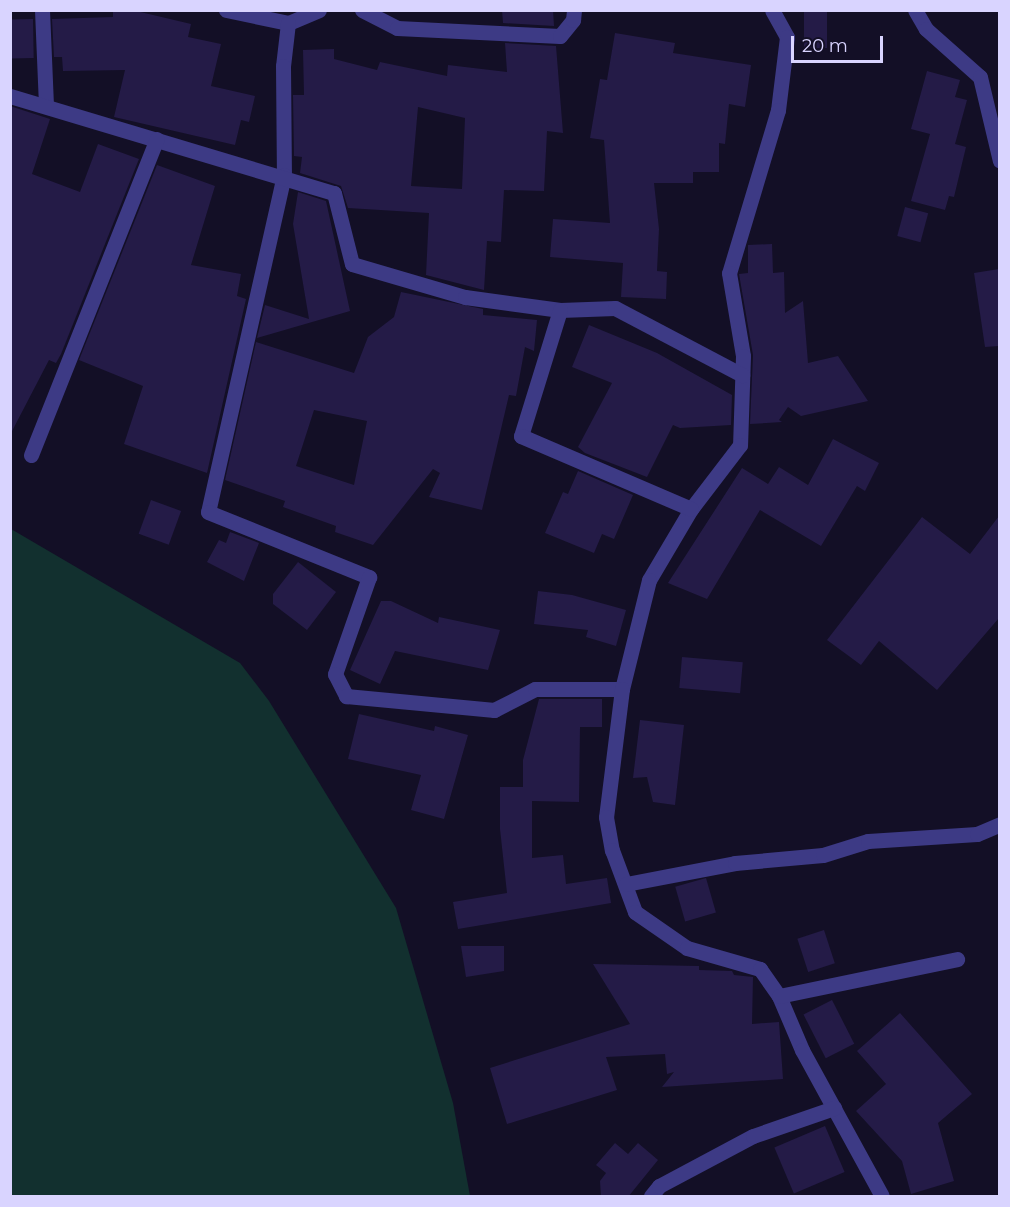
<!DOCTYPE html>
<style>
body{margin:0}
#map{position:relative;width:1010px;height:1207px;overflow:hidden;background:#130f26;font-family:Montserrat,sans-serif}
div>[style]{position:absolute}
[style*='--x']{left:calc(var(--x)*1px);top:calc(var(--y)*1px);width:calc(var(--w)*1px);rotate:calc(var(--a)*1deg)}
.green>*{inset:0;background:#12302f}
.building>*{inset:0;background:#241b47;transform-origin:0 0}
.minor>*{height:15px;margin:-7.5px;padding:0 7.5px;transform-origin:7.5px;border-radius:7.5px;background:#3d3a85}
span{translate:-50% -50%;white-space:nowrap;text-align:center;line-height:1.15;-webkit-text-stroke:5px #130f26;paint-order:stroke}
.frame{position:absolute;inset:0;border:12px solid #d9d4ff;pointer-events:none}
.scale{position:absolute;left:791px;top:36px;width:92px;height:27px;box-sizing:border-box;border:3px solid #d9d4ff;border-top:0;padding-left:8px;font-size:18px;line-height:21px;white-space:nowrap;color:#d9d4ff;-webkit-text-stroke:4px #130f26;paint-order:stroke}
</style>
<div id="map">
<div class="green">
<i style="clip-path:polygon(11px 529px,240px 663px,269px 701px,396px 908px,453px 1103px,470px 1196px,11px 1196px)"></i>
</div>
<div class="building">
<i style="clip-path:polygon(113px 10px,132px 10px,191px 24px,188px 37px,221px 44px,211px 86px,255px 96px,249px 122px,241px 120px,235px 145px,114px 117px,125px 70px,63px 71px,62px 57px,54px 57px,52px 19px,113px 17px)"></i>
<i style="clip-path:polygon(502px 10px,553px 10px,554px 26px,503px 23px)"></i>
<i style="left:804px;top:10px;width:23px;height:38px"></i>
<i style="left:33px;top:19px;width:39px;height:23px;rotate:89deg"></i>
<i style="clip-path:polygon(615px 33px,675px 43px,673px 53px,751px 65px,745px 107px,729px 104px,725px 144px,719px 143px,719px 172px,693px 172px,693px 183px,654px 183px,659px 229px,657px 271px,667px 272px,666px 299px,621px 297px,623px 263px,550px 257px,553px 219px,610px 223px,604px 140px,590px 138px,600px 79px,607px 80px)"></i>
<i style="clip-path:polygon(evenodd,505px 43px,556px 46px,563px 133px,547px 131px,544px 191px,504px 190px,501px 242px,487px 241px,484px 290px,426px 275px,429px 213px,348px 208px,341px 186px,300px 173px,302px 157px,294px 156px,293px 95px,304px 95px,303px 50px,334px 49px,334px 59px,377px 70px,380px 62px,447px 76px,448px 65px,507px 72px,505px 43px,418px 107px,465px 118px,462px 189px,411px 186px,418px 107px)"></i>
<i style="clip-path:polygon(927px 71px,960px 80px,955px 97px,967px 100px,955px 144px,966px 147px,954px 197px,949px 196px,945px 210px,911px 201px,930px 134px,911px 129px)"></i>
<i style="clip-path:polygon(10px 106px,50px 119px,32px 174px,80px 192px,98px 144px,139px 159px,61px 354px,56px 363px,49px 360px,10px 435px)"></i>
<i style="clip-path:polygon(157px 165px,215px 186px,191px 265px,241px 274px,237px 296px,246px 299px,207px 473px,124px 444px,143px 386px,79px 360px)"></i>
<i style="clip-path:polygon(298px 192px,326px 201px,350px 311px,257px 338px,265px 305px,309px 319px,293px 224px)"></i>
<i style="left:905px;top:207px;width:24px;height:30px;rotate:15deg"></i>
<i style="clip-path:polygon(772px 244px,773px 273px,784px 272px,785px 313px,803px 301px,808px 363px,838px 356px,868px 401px,801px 416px,788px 407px,779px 420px,782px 422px,750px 424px,753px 355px,739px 274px,748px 273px,748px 245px)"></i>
<i style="clip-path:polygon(999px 269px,999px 346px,985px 347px,974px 273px)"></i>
<i style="clip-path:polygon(evenodd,401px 292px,483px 309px,483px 315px,537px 320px,534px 351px,525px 347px,516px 396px,509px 395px,482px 510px,429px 497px,440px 473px,433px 469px,373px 545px,335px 532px,336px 526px,283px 507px,285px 501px,225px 480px,256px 342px,354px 373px,368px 337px,394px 317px,401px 292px,314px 410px,367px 421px,354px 485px,296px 466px,314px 410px)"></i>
<i style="clip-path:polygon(589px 325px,657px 353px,732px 395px,731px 425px,680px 428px,673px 425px,647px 477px,585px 453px,578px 447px,612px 383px,572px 367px)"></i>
<i style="clip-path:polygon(833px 439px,879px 463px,865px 491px,857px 486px,821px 546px,760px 510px,707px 599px,668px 583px,742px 468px,768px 484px,779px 467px,808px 485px)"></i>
<i style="clip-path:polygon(578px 471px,633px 495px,614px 539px,602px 534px,594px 553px,545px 533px,563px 492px,568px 494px)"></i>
<i style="left:151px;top:500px;width:32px;height:36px;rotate:20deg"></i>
<i style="clip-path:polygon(999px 516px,999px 618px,937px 690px,879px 641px,861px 665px,827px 640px,922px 517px,970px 554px)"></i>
<i style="clip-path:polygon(230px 532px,259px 543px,244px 581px,207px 562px,219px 540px,226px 543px)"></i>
<i style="clip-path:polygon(298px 562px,336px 592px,307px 630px,273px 604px,273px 594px)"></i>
<i style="clip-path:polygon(538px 591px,572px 595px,626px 610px,616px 646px,586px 637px,588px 630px,534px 624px)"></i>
<i style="clip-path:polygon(381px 601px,391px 601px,438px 623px,439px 617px,500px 630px,488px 670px,395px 651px,380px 684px,350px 670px)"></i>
<i style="left:682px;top:657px;width:61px;height:31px;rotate:5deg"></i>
<i style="clip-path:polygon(539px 699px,602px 699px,602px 727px,580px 727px,579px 802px,532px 801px,532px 858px,563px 855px,566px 884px,607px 878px,611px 903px,458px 929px,453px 902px,507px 893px,500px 829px,500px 787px,523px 787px,523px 760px)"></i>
<i style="clip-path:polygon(359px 714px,434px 731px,435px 726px,468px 735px,444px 819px,411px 810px,421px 775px,348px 759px)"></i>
<i style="clip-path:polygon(640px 720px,684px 725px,675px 805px,653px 802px,647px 777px,633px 778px)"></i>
<i style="left:706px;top:878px;width:36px;height:32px;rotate:74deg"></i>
<i style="left:824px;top:930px;width:35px;height:28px;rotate:72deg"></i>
<i style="clip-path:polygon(461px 946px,504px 946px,504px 971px,466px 977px)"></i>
<i style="clip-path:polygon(593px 964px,699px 966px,699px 970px,732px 971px,734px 975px,753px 977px,752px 1024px,779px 1022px,783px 1079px,662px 1087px,674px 1072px,667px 1074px,665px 1054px,606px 1057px,617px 1090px,507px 1124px,490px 1068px,630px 1024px)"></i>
<i style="left:832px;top:1000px;width:49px;height:32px;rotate:63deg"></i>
<i style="clip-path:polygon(900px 1013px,972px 1094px,938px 1123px,954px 1181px,911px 1194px,902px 1161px,856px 1111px,886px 1084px,857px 1051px)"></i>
<i style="left:825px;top:1126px;width:50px;height:55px;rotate:67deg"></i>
<i style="clip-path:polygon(615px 1143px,628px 1154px,638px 1143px,658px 1160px,628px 1197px,601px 1197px,600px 1181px,606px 1173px,596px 1165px)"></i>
</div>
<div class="minor">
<i style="--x:42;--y:10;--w:96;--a:87.6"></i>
<i style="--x:226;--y:10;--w:63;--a:11.8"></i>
<i style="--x:319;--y:10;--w:34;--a:157"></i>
<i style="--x:288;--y:23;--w:43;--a:96.6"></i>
<i style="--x:283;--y:66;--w:109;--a:89.5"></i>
<i style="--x:284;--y:175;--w:345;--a:102.7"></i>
<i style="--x:208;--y:512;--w:174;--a:22"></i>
<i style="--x:369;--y:577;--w:103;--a:109.3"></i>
<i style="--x:335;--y:674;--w:25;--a:63"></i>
<i style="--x:346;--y:696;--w:149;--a:5.4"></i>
<i style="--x:494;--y:710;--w:46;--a:-27.1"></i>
<i style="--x:535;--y:689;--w:87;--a:0"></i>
<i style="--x:362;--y:10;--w:39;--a:27"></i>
<i style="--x:397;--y:28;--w:163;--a:2.8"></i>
<i style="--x:560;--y:36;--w:21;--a:-51"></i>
<i style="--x:573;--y:20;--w:10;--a:-84"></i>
<i style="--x:772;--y:10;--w:31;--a:61"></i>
<i style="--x:787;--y:37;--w:74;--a:97"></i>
<i style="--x:778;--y:110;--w:170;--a:106.7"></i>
<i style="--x:729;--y:273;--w:84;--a:80.4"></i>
<i style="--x:743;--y:356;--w:89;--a:91.9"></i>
<i style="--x:740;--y:445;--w:81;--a:127.4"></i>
<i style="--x:691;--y:509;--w:82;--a:120.6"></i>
<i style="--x:649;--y:580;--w:112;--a:103.9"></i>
<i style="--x:622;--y:689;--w:129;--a:97.1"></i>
<i style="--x:606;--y:817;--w:34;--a:80"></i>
<i style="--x:612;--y:850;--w:66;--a:69.6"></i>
<i style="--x:635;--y:912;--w:63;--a:34.7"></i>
<i style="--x:687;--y:948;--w:76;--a:16"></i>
<i style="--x:760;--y:969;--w:33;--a:55"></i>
<i style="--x:779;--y:996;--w:59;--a:66.9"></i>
<i style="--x:802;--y:1050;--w:166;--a:61.3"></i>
<i style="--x:915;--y:10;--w:22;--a:60"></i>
<i style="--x:926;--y:29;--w:72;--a:41.6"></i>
<i style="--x:980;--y:77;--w:86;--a:76.6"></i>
<i style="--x:10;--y:96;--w:338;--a:16.7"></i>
<i style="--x:334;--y:193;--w:73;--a:75.8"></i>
<i style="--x:352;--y:264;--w:118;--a:16.3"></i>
<i style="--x:465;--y:297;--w:96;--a:7.8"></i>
<i style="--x:560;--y:310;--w:55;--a:-2.1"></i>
<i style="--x:615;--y:308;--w:144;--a:27.8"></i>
<i style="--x:560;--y:310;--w:132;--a:107.2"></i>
<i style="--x:521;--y:436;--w:185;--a:23.2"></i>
<i style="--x:31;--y:455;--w:340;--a:-68.3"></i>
<i style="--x:626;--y:884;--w:111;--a:-10.9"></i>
<i style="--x:735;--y:863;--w:88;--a:-5.2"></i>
<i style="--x:823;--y:855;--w:47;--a:-17.3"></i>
<i style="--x:868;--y:841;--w:109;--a:-3.7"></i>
<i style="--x:977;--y:834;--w:25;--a:-23"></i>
<i style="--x:779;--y:996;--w:182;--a:-11.7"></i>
<i style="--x:651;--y:1196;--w:13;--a:-51"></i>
<i style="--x:659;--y:1186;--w:106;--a:-28"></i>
<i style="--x:753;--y:1136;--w:86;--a:-19.1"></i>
</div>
<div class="frame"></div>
<div class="scale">20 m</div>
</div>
